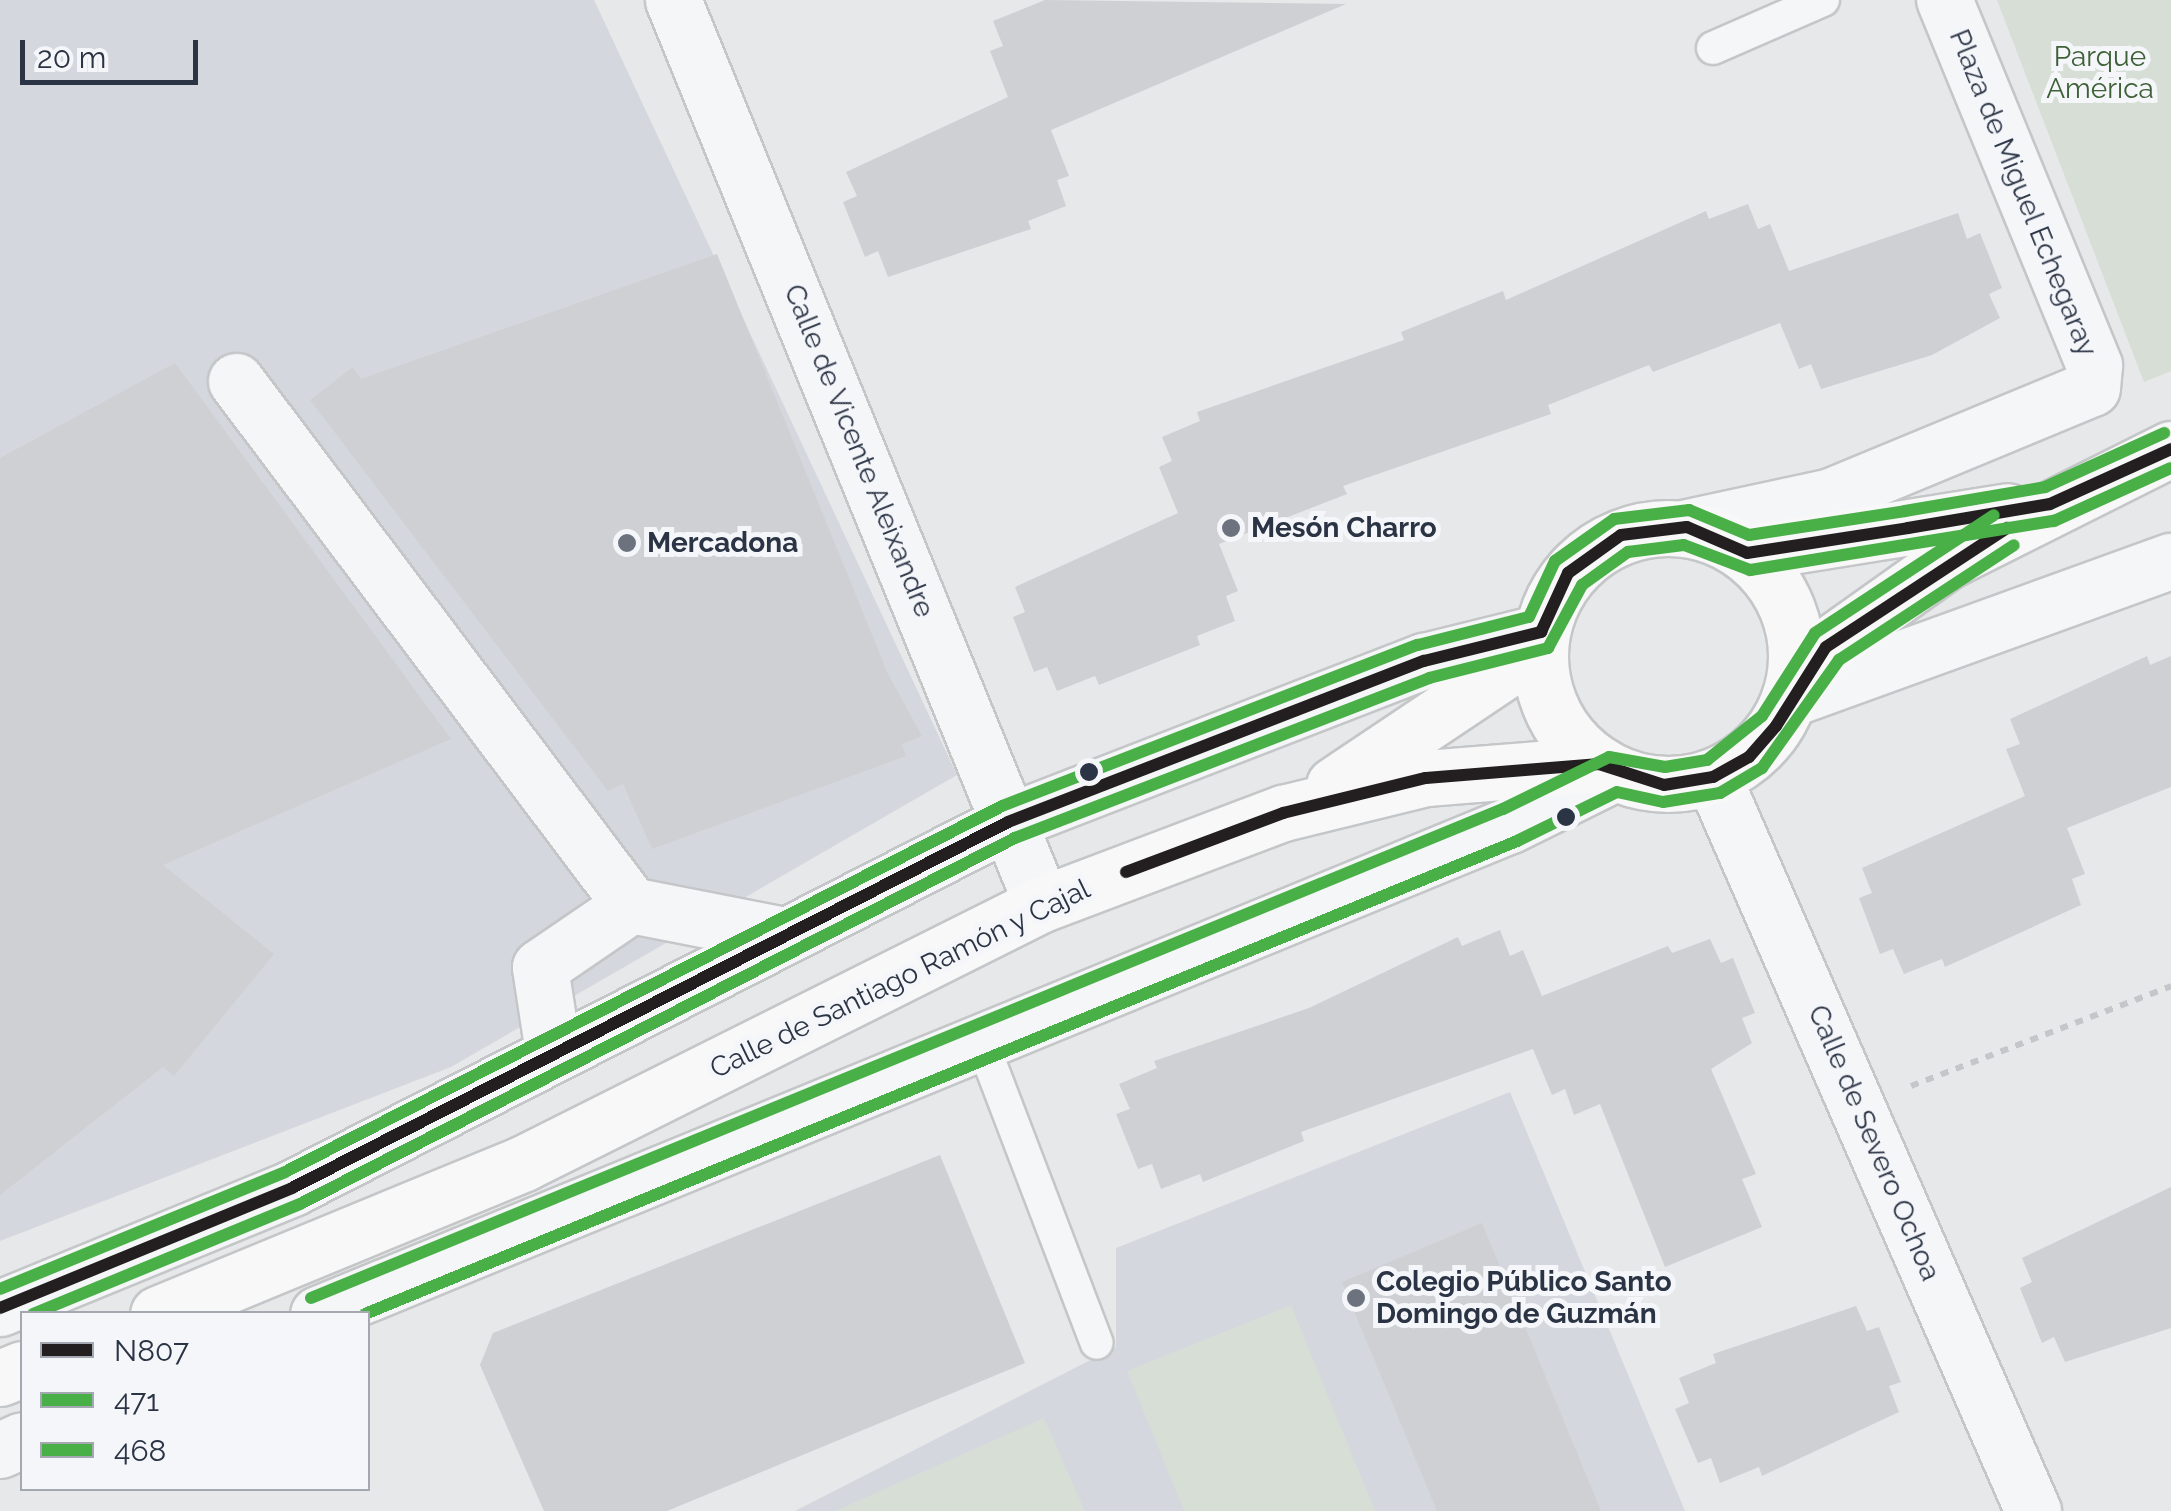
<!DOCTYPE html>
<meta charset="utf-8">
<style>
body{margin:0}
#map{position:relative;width:2171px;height:1511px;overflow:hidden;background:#e6e8ea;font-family:Raleway,sans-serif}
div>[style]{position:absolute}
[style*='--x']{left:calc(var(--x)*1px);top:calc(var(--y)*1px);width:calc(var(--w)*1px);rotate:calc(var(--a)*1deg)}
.built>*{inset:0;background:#d4d7dd}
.green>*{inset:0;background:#d6ded6}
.building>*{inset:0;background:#ced0d3}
.path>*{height:6px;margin-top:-3px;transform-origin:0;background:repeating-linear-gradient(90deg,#c5c6ca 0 8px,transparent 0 16px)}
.roads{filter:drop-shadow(2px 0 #c4c6c8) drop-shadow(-2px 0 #c4c6c8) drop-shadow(0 2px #c4c6c8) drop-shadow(0 -2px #c4c6c8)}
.service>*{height:32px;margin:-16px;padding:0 16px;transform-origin:16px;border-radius:16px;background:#f5f6f7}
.minor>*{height:55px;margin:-27.5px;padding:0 27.5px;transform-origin:27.5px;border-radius:27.5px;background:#f5f6f7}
.primary>*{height:55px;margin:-27.5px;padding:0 27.5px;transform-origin:27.5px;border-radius:27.5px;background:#f8f8f8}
.primary>.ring{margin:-27.5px;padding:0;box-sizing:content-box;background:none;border:55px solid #f8f8f8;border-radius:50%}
.bus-1>*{height:12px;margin:-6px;padding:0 6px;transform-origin:6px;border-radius:6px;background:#231f20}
.bus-2>*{height:12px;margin:-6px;padding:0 6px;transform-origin:6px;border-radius:6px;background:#48b047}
.bus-3>*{height:12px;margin:-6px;padding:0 6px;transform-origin:6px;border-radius:6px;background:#48b047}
.dots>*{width:28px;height:28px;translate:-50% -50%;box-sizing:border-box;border:5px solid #f4f6f9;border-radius:50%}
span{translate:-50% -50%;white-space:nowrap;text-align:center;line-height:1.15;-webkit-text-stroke:10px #f4f6f9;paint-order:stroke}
.park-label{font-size:28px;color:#3f6138}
.street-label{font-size:28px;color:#2b3445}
.poi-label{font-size:28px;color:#2b3445;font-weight:700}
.left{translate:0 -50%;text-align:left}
.legend{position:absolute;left:20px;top:1311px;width:350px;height:180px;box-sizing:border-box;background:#f4f6f9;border:2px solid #a4a8b1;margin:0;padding:12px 18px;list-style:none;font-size:30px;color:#2b3445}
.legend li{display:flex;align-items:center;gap:20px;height:50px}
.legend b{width:50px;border:2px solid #a4a8b1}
.scale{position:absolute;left:20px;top:40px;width:178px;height:45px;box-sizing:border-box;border:5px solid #2b3445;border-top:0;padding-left:12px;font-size:30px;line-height:35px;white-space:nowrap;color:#2b3445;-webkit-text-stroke:8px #f4f6f9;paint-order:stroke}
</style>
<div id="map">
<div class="built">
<i style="clip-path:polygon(0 0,594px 0,957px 775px,451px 1067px,0 1241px)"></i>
<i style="clip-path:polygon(1510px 1092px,1685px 1511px,795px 1511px,1116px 1347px,1116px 1248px)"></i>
</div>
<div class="green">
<i style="clip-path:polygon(1997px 0,2171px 0,2171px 371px,2144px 382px)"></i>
<i style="clip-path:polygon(1291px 1305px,1375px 1511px,1184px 1511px,1127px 1371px)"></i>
<i style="clip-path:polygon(1044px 1418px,1085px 1511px,835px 1511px)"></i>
</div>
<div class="building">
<i style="clip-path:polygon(1045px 0,1346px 4px,1051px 130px,1069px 176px,1057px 180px,1066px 206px,1028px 221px,1031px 229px,888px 277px,878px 251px,865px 257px,843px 202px,857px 196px,846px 172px,1008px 97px,990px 51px,1003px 46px,993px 21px)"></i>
<i style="clip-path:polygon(1748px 204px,1758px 229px,1770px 224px,1789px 271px,1958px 213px,1967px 239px,1980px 233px,2002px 288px,1989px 294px,2000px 318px,1932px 355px,1821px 389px,1811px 364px,1799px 369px,1780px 323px,1653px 372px,1649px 365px,1548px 405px,1551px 414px,1343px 486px,1347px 494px,1219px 544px,1238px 591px,1226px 596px,1235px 621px,1197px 636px,1200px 645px,1099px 685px,1095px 676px,1057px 691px,1047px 667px,1034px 672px,1013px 617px,1025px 612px,1015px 587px,1178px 513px,1159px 467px,1172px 461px,1162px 437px,1200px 421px,1197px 412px,1404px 340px,1401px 332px,1503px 291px,1506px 300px,1706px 211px,1709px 219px)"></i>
<i style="clip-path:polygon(717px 254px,888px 674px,922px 736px,902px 744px,906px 756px,652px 849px,623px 784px,608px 791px,310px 400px,353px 367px,361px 379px)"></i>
<i style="clip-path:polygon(175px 363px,451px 739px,163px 865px,274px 954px,174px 1076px,163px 1067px,0 1195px,0 458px)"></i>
<i style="clip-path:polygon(2147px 656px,2150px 665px,2171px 656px,2171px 787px,2067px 828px,2085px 874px,2072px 879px,2081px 905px,1945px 967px,1942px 959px,1904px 974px,1893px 949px,1880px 954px,1859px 898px,1872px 893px,1862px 868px,2025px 796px,2006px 749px,2020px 744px,2010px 719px)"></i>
<i style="clip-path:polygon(1500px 930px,1510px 956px,1523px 950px,1542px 996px,1668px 946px,1672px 953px,1710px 939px,1721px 963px,1733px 958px,1755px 1013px,1742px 1018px,1752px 1043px,1711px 1069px,1756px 1174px,1742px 1179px,1762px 1227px,1665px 1267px,1600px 1104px,1574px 1115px,1565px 1089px,1552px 1095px,1533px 1049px,1301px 1132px,1304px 1141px,1203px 1182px,1200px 1174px,1161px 1189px,1152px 1164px,1138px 1169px,1116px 1114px,1130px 1109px,1119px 1084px,1157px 1068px,1154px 1061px,1309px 1008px,1458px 937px,1462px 946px)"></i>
<i style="clip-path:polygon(940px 1155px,1025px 1363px,667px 1511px,544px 1511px,480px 1365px,493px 1333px)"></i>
<i style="clip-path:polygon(2171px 1187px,2171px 1328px,2065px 1362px,2054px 1337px,2042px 1343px,2020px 1288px,2032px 1282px,2022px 1258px)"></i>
<i style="clip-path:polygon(1482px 1223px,1561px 1414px,1601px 1511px,1437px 1511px,1342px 1282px)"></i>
<i style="clip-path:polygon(1856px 1306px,1867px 1331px,1879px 1327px,1901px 1382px,1889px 1386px,1899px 1412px,1762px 1476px,1759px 1467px,1720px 1483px,1711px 1458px,1698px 1463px,1675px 1409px,1689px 1403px,1679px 1378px,1716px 1363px,1713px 1354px)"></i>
</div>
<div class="path">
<i style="--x:1911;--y:1086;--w:279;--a:-21"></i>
</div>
<div class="roads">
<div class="service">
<i style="--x:1713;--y:48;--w:120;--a:-23.6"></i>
<i style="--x:981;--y:1040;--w:324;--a:69.1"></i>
</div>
<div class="minor">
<i style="--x:673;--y:0;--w:976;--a:67.8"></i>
<i style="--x:236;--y:381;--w:656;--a:52.99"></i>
<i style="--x:1687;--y:527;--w:147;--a:-12.1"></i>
<i style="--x:1831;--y:496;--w:282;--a:-22.5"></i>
<i style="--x:2092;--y:388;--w:23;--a:-85"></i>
<i style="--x:2094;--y:365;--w:395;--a:-112.3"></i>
<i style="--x:1789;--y:699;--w:406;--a:-19.9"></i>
<i style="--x:1713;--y:777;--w:801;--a:66.44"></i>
<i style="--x:631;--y:905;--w:156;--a:11.1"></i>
<i style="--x:553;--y:1052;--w:86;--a:-98.7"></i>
<i style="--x:540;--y:967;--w:110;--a:-34.3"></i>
<i style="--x:0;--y:1308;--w:316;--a:-22.3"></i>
<i style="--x:292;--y:1188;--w:804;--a:-27.07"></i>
<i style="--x:1008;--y:822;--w:446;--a:-21.2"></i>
<i style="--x:1424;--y:661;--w:121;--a:-13.9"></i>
<i style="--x:318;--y:1314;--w:1288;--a:-22.31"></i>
<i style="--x:1510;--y:825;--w:117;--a:-26.3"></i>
<i style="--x:0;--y:1450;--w:24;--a:-24"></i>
</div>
<div class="primary">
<i class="ring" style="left:1540px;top:528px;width:201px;height:201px"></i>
<i style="--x:1747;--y:553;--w:264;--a:-9.1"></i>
<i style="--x:1793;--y:689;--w:53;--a:-51.8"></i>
<i style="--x:1826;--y:647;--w:148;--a:-35.4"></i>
<i style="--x:1947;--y:561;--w:250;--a:-26.6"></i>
<i style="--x:1334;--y:785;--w:247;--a:-33.8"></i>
<i style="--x:158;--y:1314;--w:396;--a:-22.4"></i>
<i style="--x:524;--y:1163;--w:579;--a:-26.57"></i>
<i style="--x:1042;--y:904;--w:258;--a:-20.7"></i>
<i style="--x:1283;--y:813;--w:147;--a:-13.8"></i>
<i style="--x:1426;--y:778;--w:174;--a:-4.6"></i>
<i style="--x:0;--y:1378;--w:24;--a:-22"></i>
</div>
</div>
<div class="bus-1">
<i style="--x:1126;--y:872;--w:168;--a:-20.6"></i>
<i style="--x:1283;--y:813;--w:147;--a:-13.8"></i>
<i style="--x:1426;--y:778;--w:174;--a:-4.6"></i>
<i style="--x:1599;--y:764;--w:68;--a:17.9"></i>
<i style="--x:1664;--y:785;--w:50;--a:-9.3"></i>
<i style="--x:1713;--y:777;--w:41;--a:-29.1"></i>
<i style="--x:1749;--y:757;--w:41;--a:-48.9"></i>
<i style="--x:1776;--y:726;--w:93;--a:-57.7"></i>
<i style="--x:1826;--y:647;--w:217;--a:-33.3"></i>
<i style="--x:0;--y:1308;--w:316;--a:-22.3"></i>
<i style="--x:292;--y:1188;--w:804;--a:-27.07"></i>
<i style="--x:1008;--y:822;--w:446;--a:-21.2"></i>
<i style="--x:1424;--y:661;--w:121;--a:-13.9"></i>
<i style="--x:1541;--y:632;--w:65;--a:-65.4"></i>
<i style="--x:1568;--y:573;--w:65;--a:-35.6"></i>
<i style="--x:1621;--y:535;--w:66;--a:-6.9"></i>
<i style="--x:1687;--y:527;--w:65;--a:23.4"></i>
<i style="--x:1747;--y:553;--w:163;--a:-8.8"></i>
<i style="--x:1908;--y:528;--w:144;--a:-9.6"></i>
<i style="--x:2050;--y:504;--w:133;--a:-24.4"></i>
</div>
<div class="bus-2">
<i style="--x:33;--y:1314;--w:289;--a:-22.4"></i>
<i style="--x:300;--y:1204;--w:803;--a:-27.11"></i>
<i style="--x:1015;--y:838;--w:444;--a:-21.1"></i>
<i style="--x:1429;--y:678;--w:123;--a:-14.1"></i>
<i style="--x:1548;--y:648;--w:72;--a:-61.6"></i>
<i style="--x:1582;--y:585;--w:57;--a:-35.7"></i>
<i style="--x:1628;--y:552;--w:56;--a:-7.1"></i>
<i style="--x:1684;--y:545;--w:71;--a:20.7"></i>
<i style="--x:1750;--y:570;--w:308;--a:-9.2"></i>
<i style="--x:2054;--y:521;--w:128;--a:-24.4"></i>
<i style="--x:365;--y:1314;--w:1245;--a:-22.32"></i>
<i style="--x:1517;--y:841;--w:111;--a:-26.1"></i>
<i style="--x:1617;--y:792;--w:47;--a:12.3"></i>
<i style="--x:1663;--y:802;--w:58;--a:-9"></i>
<i style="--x:1720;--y:793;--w:49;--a:-30.8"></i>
<i style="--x:1762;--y:768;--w:133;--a:-54.5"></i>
<i style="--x:1839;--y:660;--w:209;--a:-33.3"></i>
</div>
<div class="bus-3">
<i style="--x:0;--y:1289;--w:308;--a:-22.3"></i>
<i style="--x:285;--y:1172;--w:805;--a:-27.04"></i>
<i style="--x:1002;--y:806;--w:446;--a:-21.2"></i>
<i style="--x:1418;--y:645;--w:114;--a:-14.2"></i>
<i style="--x:1529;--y:617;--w:62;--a:-65.1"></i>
<i style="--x:1555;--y:561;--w:72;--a:-35.4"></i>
<i style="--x:1614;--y:519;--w:76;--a:-6.8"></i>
<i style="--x:1689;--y:510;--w:65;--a:22.6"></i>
<i style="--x:1749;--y:535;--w:158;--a:-8.7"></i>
<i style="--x:1905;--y:511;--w:142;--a:-9.7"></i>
<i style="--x:2045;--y:487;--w:131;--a:-24.4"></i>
<i style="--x:311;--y:1298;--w:1288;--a:-22.31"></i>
<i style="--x:1503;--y:809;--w:118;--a:-26.1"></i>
<i style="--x:1609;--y:757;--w:57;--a:10.1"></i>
<i style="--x:1665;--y:767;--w:43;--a:-9.5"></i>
<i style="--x:1707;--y:760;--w:70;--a:-38.7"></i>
<i style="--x:1762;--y:716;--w:98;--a:-57.4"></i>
<i style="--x:1815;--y:633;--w:214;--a:-33.4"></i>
</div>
<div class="dots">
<i style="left:1231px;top:528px;background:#6c737f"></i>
<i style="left:627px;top:543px;background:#6c737f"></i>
<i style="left:1089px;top:772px;background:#2b3445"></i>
<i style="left:1566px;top:817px;background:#2b3445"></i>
<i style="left:1356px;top:1298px;background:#6c737f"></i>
</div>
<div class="park-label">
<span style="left:2100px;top:73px">Parque<br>América</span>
</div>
<div class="street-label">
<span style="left:2023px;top:193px;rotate:68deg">Plaza de Miguel Echegaray</span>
<span style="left:859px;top:451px;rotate:68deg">Calle de Vicente Aleixandre</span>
<span style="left:900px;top:979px;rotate:-26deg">Calle de Santiago Ramón y Cajal</span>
<span style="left:1874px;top:1143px;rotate:67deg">Calle de Severo Ochoa</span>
</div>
<div class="poi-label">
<span class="left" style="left:1251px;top:528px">Mesón Charro</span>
<span class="left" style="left:647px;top:543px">Mercadona</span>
<span class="left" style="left:1376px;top:1298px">Colegio Público Santo<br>Domingo de Guzmán</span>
</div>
<ul class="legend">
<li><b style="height:12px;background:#231f20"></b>N807</li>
<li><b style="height:12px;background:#48b047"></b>471</li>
<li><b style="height:12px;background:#48b047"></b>468</li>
</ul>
<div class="scale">20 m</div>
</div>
